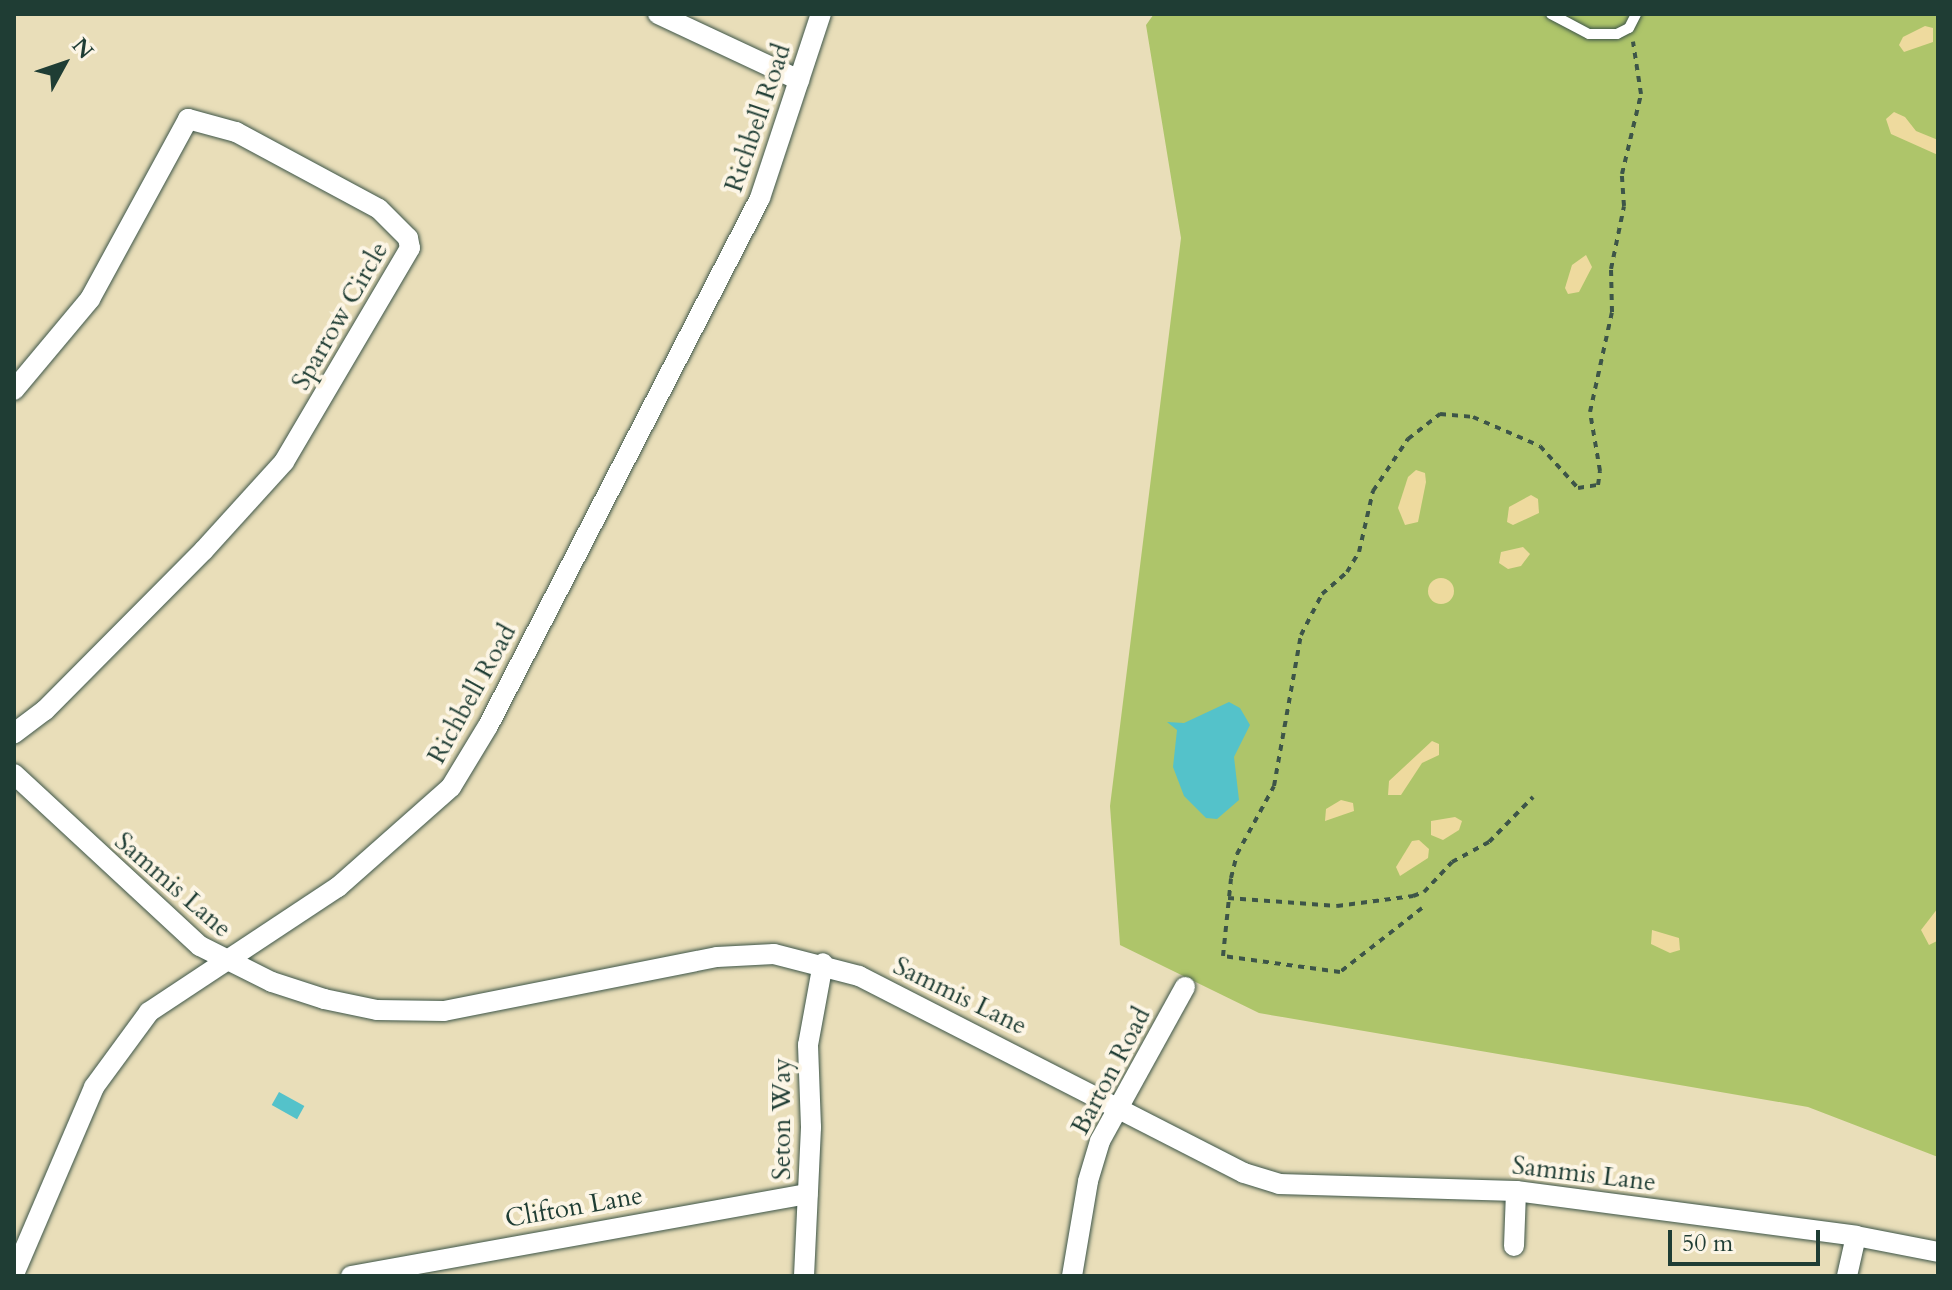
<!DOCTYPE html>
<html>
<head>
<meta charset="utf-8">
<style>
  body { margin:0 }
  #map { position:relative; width:1952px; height:1290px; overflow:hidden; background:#e9deb9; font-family:Cardo,serif }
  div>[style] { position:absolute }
  .green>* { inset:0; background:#aec56a }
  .sand>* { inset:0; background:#eeda9e }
  .round { border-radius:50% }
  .water>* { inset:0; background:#54c2ca; transform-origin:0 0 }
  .path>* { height:4px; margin-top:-2px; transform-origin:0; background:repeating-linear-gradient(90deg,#3d5548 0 6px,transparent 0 12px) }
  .roads { filter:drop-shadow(0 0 2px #3d5548) drop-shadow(0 0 2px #3d5548) }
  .lane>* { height:10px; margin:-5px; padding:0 5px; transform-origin:5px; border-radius:5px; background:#fff }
  .street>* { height:20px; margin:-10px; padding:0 10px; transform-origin:10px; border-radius:10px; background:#fff }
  span { translate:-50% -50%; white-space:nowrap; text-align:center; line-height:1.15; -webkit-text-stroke:8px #fcf5e5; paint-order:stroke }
  .street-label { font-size:26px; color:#1f3d34 }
  .frame { position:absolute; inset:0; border:16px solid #1f3d34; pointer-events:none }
  .north { position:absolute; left:24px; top:24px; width:80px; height:80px; -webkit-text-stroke:6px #fcf5e5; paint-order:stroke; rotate:50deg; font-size:22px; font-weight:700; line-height:32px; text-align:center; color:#1f3d34 }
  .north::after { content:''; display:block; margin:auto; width:28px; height:36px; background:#1f3d34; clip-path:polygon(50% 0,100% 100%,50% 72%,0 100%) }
  .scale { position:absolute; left:1668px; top:1230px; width:152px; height:36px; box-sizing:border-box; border:4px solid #1f3d34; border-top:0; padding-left:10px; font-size:24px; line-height:28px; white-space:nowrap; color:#1f3d34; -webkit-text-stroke:6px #fcf5e5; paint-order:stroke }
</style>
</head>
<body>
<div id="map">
  <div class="green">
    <div style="clip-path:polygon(1154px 14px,1938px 14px,1938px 1157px,1808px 1107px,1259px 1013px,1120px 945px,1110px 806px,1181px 238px,1146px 25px)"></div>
  </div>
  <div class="sand">
    <div style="clip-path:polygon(1925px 26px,1933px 28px,1933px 42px,1904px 52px,1899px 45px,1903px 37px)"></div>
    <div style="clip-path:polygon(1894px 112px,1905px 117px,1916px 131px,1938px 140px,1938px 155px,1891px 134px,1886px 119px)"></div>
    <div style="clip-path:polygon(1586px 255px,1592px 267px,1579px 292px,1568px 294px,1565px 288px,1572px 265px)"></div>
    <div style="clip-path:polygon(1416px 470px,1425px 473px,1426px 482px,1418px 522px,1405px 525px,1398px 508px,1408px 477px)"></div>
    <div style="clip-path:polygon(1531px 495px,1538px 499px,1539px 513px,1513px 525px,1507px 522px,1509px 507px)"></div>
    <div style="clip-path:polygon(1523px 547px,1530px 554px,1521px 566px,1508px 569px,1499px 563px,1501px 552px)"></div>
    <div class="round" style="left:1428px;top:578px;width:26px;height:26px"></div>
    <div style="clip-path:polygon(1432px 741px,1439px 744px,1439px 755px,1422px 763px,1401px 795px,1388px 795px,1389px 781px)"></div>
    <div style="clip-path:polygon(1341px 800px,1353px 803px,1354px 811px,1325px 821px,1326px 809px)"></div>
    <div style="clip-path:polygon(1455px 817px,1462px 821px,1459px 830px,1443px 840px,1431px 835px,1431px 821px)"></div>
    <div style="clip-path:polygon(1419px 840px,1429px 849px,1428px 858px,1400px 876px,1396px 867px,1412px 841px)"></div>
    <div style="clip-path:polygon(1938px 908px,1937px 941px,1929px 945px,1921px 930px)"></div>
    <div style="clip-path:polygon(1652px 930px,1679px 938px,1680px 950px,1670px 953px,1651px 944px)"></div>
  </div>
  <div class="water">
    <div style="clip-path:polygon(1229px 702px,1240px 708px,1250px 725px,1234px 757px,1239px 800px,1217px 819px,1206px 818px,1184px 796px,1173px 767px,1177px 730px,1167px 722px,1184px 723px)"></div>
    <div style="left:279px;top:1092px;width:29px;height:15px;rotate:29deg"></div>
  </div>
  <div class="path">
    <div style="left:1228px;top:898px;width:109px;rotate:4.2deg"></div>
    <div style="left:1337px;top:906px;width:77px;rotate:-7.5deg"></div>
    <div style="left:1413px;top:896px;width:12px;rotate:-20deg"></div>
    <div style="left:1424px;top:892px;width:41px;rotate:-47deg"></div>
    <div style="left:1452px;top:862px;width:42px;rotate:-28.4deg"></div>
    <div style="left:1489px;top:842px;width:63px;rotate:-45.6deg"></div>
    <div style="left:1422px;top:908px;width:104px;rotate:142deg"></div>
    <div style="left:1340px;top:972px;width:118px;rotate:-172.2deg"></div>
    <div style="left:1223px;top:956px;width:78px;rotate:-84.1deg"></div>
    <div style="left:1231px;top:878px;width:25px;rotate:-76deg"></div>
    <div style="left:1237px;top:854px;width:77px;rotate:-61.4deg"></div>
    <div style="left:1274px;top:786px;width:153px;rotate:-79.9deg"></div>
    <div style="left:1301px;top:635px;width:46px;rotate:-62.9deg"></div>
    <div style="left:1322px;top:594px;width:33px;rotate:-41deg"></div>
    <div style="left:1347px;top:572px;width:23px;rotate:-59deg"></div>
    <div style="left:1359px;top:552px;width:63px;rotate:-77.1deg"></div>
    <div style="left:1373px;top:491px;width:63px;rotate:-56.1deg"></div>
    <div style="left:1408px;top:439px;width:41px;rotate:-38deg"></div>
    <div style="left:1440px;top:414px;width:33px;rotate:5deg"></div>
    <div style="left:1473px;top:417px;width:73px;rotate:23.4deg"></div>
    <div style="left:1540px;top:446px;width:57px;rotate:47.9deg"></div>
    <div style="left:1578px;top:488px;width:20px;rotate:-9deg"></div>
    <div style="left:1598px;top:485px;width:14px;rotate:-82deg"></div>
    <div style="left:1600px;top:471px;width:60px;rotate:-99.6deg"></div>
    <div style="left:1590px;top:412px;width:102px;rotate:-77.6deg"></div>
    <div style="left:1612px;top:312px;width:43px;rotate:-91.3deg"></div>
    <div style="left:1611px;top:269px;width:64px;rotate:-78.3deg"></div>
    <div style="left:1624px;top:206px;width:32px;rotate:-94deg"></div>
    <div style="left:1622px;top:174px;width:82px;rotate:-76.6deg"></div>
    <div style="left:1641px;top:94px;width:53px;rotate:-98.7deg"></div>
  </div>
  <div class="roads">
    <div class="lane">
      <div style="left:1551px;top:14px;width:43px;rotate:27.8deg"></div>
      <div style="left:1589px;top:34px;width:28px"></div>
      <div style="left:1617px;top:34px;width:13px;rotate:-27deg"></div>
      <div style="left:1629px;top:28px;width:16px;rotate:-63deg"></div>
    </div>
    <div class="street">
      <div style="left:658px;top:14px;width:156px;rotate:25.1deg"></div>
      <div style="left:14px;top:390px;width:119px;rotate:-50.1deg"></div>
      <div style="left:90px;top:299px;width:205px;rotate:-61.4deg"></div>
      <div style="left:188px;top:119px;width:50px;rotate:15.2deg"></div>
      <div style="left:236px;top:132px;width:162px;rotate:28.3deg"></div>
      <div style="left:379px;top:209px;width:41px;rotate:45deg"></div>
      <div style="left:408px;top:238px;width:10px;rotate:79deg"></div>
      <div style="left:410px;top:248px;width:248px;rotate:120.5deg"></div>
      <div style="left:284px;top:462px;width:119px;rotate:132.3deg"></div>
      <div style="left:204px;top:550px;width:226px;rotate:134.8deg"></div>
      <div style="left:45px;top:710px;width:39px;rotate:143deg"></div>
      <div style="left:14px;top:774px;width:253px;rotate:42.8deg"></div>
      <div style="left:200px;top:946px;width:80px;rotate:26.6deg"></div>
      <div style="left:272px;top:982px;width:55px;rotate:18.1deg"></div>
      <div style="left:324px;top:999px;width:54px;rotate:11.7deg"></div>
      <div style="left:377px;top:1010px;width:67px;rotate:0.9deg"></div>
      <div style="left:444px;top:1011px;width:278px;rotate:-11.2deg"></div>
      <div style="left:717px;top:957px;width:57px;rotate:-3deg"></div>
      <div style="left:774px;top:954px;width:88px;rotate:14.5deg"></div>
      <div style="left:859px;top:976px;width:432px;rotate:27.1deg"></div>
      <div style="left:1244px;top:1173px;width:37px;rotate:17deg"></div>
      <div style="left:1279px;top:1184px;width:237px;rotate:1.7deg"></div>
      <div style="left:1516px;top:1191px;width:343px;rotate:7.5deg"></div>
      <div style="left:1856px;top:1236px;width:84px;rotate:11deg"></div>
      <div style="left:1514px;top:1246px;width:55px;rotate:-87.9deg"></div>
      <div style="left:14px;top:1274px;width:203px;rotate:-66.8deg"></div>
      <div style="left:94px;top:1087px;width:93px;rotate:-53.7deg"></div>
      <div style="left:149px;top:1012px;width:227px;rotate:-33.5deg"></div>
      <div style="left:338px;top:887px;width:151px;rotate:-41.5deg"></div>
      <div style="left:451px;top:787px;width:71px;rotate:-58.8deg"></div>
      <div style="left:488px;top:726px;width:594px;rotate:-62.74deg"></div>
      <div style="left:760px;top:198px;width:194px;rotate:-71.7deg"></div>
      <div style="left:351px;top:1276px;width:464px;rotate:-10.2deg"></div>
      <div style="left:804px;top:1276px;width:149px;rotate:-87.3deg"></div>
      <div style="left:811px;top:1127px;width:82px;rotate:-92.1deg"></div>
      <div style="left:808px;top:1045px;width:83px;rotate:-79.6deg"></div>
      <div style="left:1072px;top:1276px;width:96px;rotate:-80.4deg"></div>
      <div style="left:1088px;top:1181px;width:42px;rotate:-73.3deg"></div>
      <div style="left:1100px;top:1141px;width:176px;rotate:-61.1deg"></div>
      <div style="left:1847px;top:1276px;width:41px;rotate:-77.3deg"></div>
    </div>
  </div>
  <div class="street-label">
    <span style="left:758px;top:118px;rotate:-71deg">Richbell Road</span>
    <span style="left:340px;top:316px;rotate:-60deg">Sparrow Circle</span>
    <span style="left:472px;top:694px;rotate:-61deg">Richbell Road</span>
    <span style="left:173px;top:885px;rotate:41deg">Sammis Lane</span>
    <span style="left:960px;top:996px;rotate:26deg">Sammis Lane</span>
    <span style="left:1111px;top:1071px;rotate:-62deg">Barton Road</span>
    <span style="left:782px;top:1119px;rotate:-90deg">Seton Way</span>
    <span style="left:1584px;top:1174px;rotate:7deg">Sammis Lane</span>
    <span style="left:574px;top:1207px;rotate:-10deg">Clifton Lane</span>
  </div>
  <div class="frame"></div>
  <div class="north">N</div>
  <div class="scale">50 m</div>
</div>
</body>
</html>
